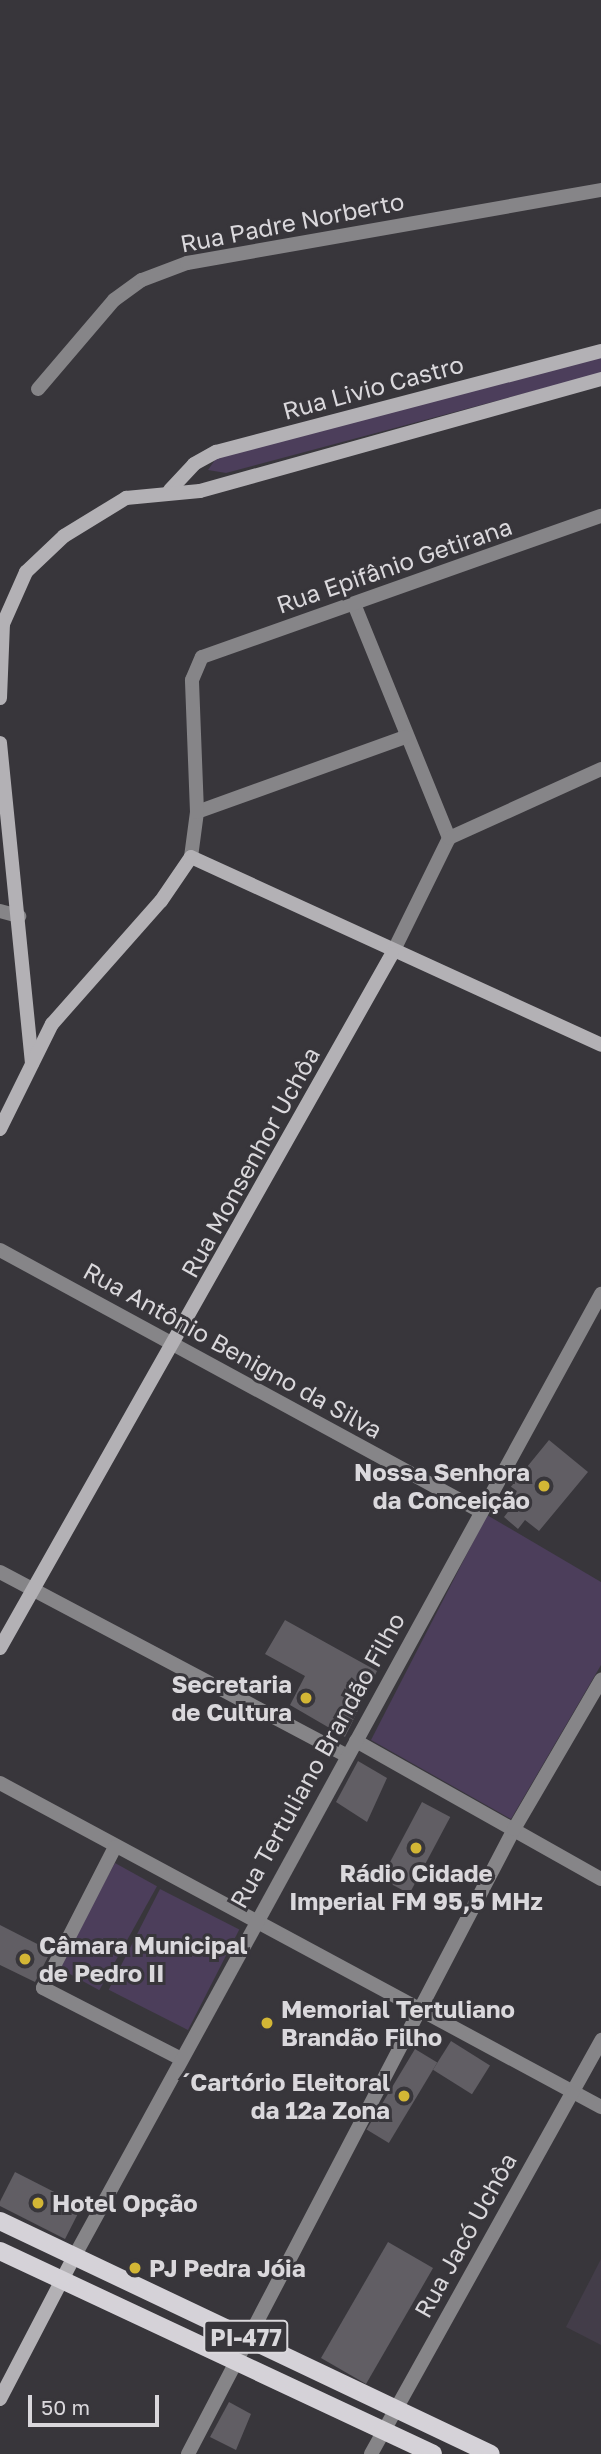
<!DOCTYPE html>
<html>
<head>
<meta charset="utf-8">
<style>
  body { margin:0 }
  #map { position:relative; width:601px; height:2454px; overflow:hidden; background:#38363b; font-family:"Golos Text",sans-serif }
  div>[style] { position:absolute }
  .built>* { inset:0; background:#433d49 }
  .green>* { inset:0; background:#4c3e5b; transform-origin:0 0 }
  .building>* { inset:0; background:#615e64; transform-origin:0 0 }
  .street>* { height:14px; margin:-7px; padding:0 7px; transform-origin:7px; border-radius:7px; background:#868588 }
  .secondary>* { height:14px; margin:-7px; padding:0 7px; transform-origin:7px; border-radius:7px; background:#b3b1b5 }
  .primary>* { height:18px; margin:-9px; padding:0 9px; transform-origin:9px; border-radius:9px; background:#d5d2d8 }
  .dots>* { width:19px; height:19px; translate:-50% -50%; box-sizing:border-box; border:4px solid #38363b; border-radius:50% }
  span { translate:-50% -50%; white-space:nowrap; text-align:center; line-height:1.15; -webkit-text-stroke:6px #38363b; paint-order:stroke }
  .shield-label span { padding:2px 5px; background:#38363b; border:2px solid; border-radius:5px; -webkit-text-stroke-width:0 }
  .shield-label { font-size:23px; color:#dad8dc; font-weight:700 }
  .street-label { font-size:24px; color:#dad8dc }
  .poi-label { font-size:24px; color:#dad8dc; font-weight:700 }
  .right { translate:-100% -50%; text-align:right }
  .left { translate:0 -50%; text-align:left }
  .scale { position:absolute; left:28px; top:2395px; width:131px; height:32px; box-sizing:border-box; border:4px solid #dad8dc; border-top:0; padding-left:9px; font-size:21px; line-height:24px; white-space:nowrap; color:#dad8dc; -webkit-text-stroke:5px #38363b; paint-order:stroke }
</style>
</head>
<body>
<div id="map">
  <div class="built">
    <div style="clip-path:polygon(601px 2259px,601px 2345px,566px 2327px)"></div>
  </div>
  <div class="green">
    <div style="clip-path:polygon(601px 355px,601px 373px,226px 473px,208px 470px,217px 457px)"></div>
    <div style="clip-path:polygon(487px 1515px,601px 1582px,601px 1665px,511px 1819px,371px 1740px)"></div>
    <div style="left:115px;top:1863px;width:48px;height:119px;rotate:29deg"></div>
    <div style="left:160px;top:1889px;width:89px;height:113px;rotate:27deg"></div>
  </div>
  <div class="building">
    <div style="clip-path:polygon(549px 1440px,588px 1472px,539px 1531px,525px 1520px,518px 1529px,504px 1517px,511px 1508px,500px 1500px)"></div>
    <div style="clip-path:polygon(285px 1620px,377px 1671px,345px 1737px,290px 1705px,305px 1676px,265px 1654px)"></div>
    <div style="clip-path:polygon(358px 1761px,387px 1778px,367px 1822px,336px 1802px)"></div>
    <div style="left:422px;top:1802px;width:32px;height:87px;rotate:28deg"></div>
    <div style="clip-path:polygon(0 1925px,51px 1951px,35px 1982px,0 1965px)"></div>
    <div style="left:451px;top:2041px;width:46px;height:34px;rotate:32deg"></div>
    <div style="left:415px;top:2049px;width:26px;height:94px;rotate:31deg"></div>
    <div style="left:15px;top:2172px;width:75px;height:37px;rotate:27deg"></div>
    <div style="left:388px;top:2242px;width:52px;height:134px;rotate:30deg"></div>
    <div style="clip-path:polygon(229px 2402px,251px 2414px,236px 2450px,210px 2437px)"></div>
  </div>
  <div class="street">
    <div style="left:38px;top:389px;width:117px;rotate:-49.5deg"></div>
    <div style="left:114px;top:300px;width:34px;rotate:-36deg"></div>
    <div style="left:142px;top:280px;width:48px;rotate:-20.7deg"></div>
    <div style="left:187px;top:263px;width:420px;rotate:-10deg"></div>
    <div style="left:354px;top:604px;width:253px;rotate:67.9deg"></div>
    <div style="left:197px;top:812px;width:221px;rotate:-19.8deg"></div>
    <div style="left:191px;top:857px;width:45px;rotate:-82.4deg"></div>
    <div style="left:197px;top:812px;width:132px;rotate:-92.2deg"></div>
    <div style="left:192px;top:680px;width:25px;rotate:-67deg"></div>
    <div style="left:202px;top:657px;width:423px;rotate:-19.5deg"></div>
    <div style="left:0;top:911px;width:20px;rotate:15deg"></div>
    <div style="left:392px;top:954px;width:129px;rotate:-63.8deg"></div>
    <div style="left:449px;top:838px;width:167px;rotate:-24.4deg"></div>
    <div style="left:0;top:1250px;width:546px;rotate:28.54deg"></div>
    <div style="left:0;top:1572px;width:391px;rotate:27.9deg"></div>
    <div style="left:356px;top:1741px;width:281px;rotate:29.4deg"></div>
    <div style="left:0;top:1783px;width:683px;rotate:28.33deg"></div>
    <div style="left:115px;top:1847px;width:158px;rotate:117.1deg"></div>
    <div style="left:43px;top:1988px;width:155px;rotate:27.2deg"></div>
    <div style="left:74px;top:2257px;width:1098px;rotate:-61.31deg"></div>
    <div style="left:188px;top:2454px;width:705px;rotate:-62.45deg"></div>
    <div style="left:514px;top:1829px;width:173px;rotate:-59.7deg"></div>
    <div style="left:371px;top:2454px;width:474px;rotate:-60.9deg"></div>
  </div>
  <div class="secondary">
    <div style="left:170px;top:490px;width:35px;rotate:-47deg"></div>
    <div style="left:194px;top:464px;width:25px;rotate:-29deg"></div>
    <div style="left:216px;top:452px;width:398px;rotate:-14.7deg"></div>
    <div style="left:0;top:698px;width:74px;rotate:-87.7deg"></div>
    <div style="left:3px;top:624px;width:57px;rotate:-66.1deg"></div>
    <div style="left:26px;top:572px;width:52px;rotate:-43.5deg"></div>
    <div style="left:64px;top:536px;width:73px;rotate:-31.5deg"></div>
    <div style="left:126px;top:498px;width:74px;rotate:-5.4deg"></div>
    <div style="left:200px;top:491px;width:416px;rotate:-15.6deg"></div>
    <div style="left:0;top:743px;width:322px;rotate:84.3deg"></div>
    <div style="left:0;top:1129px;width:117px;rotate:-63.7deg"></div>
    <div style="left:52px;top:1024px;width:164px;rotate:-48.5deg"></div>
    <div style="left:161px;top:901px;width:53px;rotate:-55.7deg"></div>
    <div style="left:191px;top:857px;width:451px;rotate:24.6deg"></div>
    <div style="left:0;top:1648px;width:797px;rotate:-60.54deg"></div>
    <div style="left:0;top:2399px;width:160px;rotate:-62.5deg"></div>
  </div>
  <div class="primary">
    <div style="left:0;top:2221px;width:543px;rotate:25.39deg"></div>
    <div style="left:0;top:2251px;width:478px;rotate:25.1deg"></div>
  </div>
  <div class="dots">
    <div style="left:544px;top:1486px;background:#d3b635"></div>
    <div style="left:306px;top:1698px;background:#d3b635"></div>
    <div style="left:416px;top:1848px;background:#d3b635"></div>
    <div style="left:25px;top:1959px;background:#d3b635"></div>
    <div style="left:267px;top:2023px;background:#d3b635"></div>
    <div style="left:404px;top:2096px;background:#d3b635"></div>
    <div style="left:38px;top:2203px;background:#d3b635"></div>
    <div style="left:135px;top:2268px;background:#d3b635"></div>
  </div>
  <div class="shield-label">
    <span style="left:246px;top:2337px">PI-477</span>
  </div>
  <div class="street-label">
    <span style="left:292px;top:222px;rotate:-11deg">Rua Padre Norberto</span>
    <span style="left:373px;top:387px;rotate:-15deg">Rua Livio Castro</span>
    <span style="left:394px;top:565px;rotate:-19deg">Rua Epifânio Getirana</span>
    <span style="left:250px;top:1162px;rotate:-61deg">Rua Monsenhor Uchôa</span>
    <span style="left:233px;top:1350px;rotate:29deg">Rua Antônio Benigno da Silva</span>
    <span style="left:317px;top:1760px;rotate:-61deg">Rua Tertuliano Brandão Filho</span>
    <span style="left:465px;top:2235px;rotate:-61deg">Rua Jacó Uchôa</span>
  </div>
  <div class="poi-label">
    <span class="right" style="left:530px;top:1486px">Nossa Senhora<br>da Conceição</span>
    <span class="right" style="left:292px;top:1698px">Secretaria<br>de Cultura</span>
    <span style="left:416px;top:1887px">Rádio Cidade<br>Imperial FM 95,5 MHz</span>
    <span class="left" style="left:39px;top:1959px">Câmara Municipal<br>de Pedro II</span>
    <span class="left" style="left:281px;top:2023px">Memorial Tertuliano<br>Brandão Filho</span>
    <span class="right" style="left:390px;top:2096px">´Cartório Eleitoral<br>da 12ª Zona</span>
    <span class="left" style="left:52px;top:2203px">Hotel Opção</span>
    <span class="left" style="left:149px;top:2268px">PJ Pedra Jóia</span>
  </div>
  <div class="scale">50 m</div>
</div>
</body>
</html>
